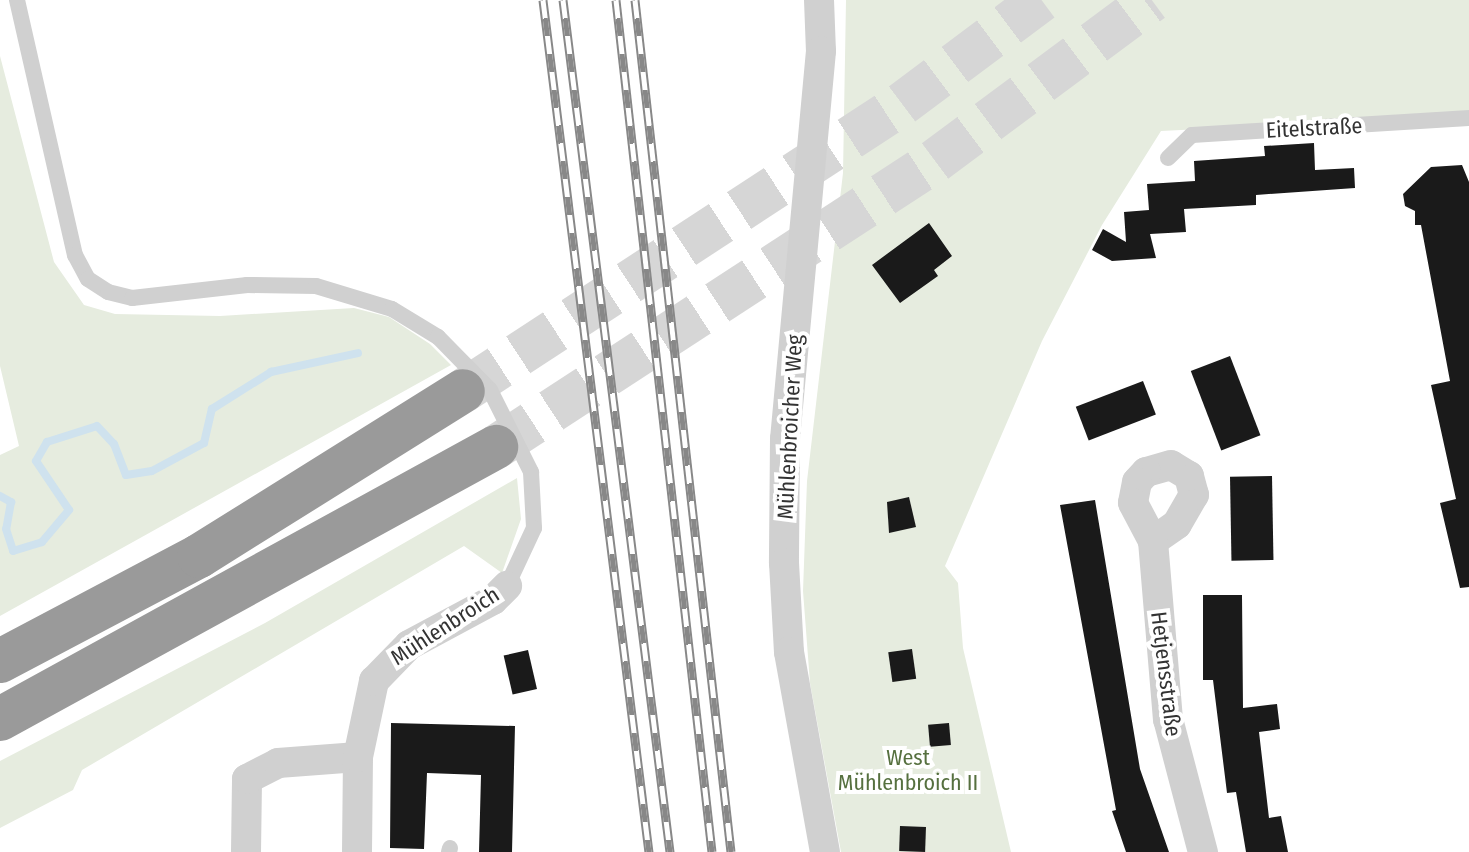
<!DOCTYPE html>
<html>
<head>
<meta charset="utf-8">
<style>
  body { margin:0 }
  #map { position:relative; width:1469px; height:852px; overflow:hidden; background:#fff; font-family:"Fira Sans Condensed",sans-serif }
  div>[style] { position:absolute }
  .green>* { inset:0; background:#e6ecdf }
  .stream>* { height:8px; margin:-4px; padding:0 4px; transform-origin:4px; border-radius:4px; background:#cfe2ee }
  .building>* { inset:0; background:#1a1a1a; transform-origin:0 0 }
  .motorway-tunnel>* { height:44px; margin-top:-22px; transform-origin:0; background:repeating-linear-gradient(90deg,#d6d6d6 0 44px,transparent 0 66px) }
  .service>* { height:16px; margin:-8px; padding:0 8px; transform-origin:8px; border-radius:8px; background:#d0d0d0 }
  .minor>* { height:30px; margin:-15px; padding:0 15px; transform-origin:15px; border-radius:15px; background:#d0d0d0 }
  .motorway>* { height:44px; margin:-22px; padding:0 22px; transform-origin:22px; border-radius:22px; background:#9a9a9a }
  .rail>* { height:9px; margin-top:-4.5px; transform-origin:0; background:repeating-linear-gradient(90deg,#fff 0 18px,#888 0 36px); box-sizing:border-box; border-block:2px solid #888 }
  span { translate:-50% -50%; white-space:nowrap; text-align:center; line-height:1.15; -webkit-text-stroke:8px #fff; paint-order:stroke }
  .street-label { font-size:22px; color:#333 }
  .park-label { font-size:22px; color:#56703f }
</style>
</head>
<body>
<div id="map">
  <div class="green">
    <div style="clip-path:polygon(846px 0,1469px 0,1469px 116px,1161px 131px,1102px 225px,1042px 341px,945px 566px,958px 583px,963px 648px,1011px 852px,841px 852px,810px 683px,803px 591px,807px 481px,843px 173px)"></div>
    <div style="clip-path:polygon(0 56px,54px 262px,84px 305px,115px 314px,220px 316px,354px 308px,389px 317px,430px 344px,451px 365px,0 616px,0 455px,19px 446px,0 366px)"></div>
    <div style="clip-path:polygon(517px 478px,521px 519px,502px 573px,464px 546px,82px 770px,73px 790px,0 828px,0 761px,265px 623px)"></div>
  </div>
  <div class="stream">
    <div style="left:0;top:496px;width:13px;rotate:29deg"></div>
    <div style="left:11px;top:502px;width:27px;rotate:100deg"></div>
    <div style="left:6px;top:529px;width:23px;rotate:72deg"></div>
    <div style="left:13px;top:551px;width:30px;rotate:-17deg"></div>
    <div style="left:42px;top:542px;width:42px;rotate:-49.8deg"></div>
    <div style="left:69px;top:510px;width:59px;rotate:-124deg"></div>
    <div style="left:36px;top:461px;width:22px;rotate:-60deg"></div>
    <div style="left:47px;top:442px;width:52px;rotate:-17.7deg"></div>
    <div style="left:97px;top:426px;width:25px;rotate:47deg"></div>
    <div style="left:114px;top:444px;width:33px;rotate:69deg"></div>
    <div style="left:126px;top:475px;width:26px;rotate:-9deg"></div>
    <div style="left:152px;top:471px;width:59px;rotate:-28.3deg"></div>
    <div style="left:204px;top:443px;width:35px;rotate:-77deg"></div>
    <div style="left:212px;top:409px;width:70px;rotate:-32.1deg"></div>
    <div style="left:271px;top:372px;width:89px;rotate:-12.3deg"></div>
  </div>
  <div class="building">
    <div style="clip-path:polygon(1314px 143px,1315px 170px,1354px 168px,1355px 188px,1256px 195px,1256px 205px,1184px 209px,1186px 232px,1150px 234px,1156px 258px,1112px 261px,1092px 250px,1103px 229px,1126px 242px,1124px 212px,1149px 210px,1147px 184px,1195px 181px,1194px 161px,1265px 156px,1264px 146px)"></div>
    <div style="clip-path:polygon(1462px 165px,1469px 182px,1469px 587px,1460px 588px,1440px 503px,1456px 499px,1431px 385px,1450px 381px,1421px 225px,1415px 225px,1415px 211px,1405px 206px,1403px 194px,1431px 167px)"></div>
    <div style="clip-path:polygon(929px 223px,952px 256px,934px 270px,938px 276px,900px 303px,872px 265px)"></div>
    <div style="left:1230px;top:356px;width:85px;height:42px;rotate:69deg"></div>
    <div style="left:1143px;top:381px;width:36px;height:72px;rotate:69deg"></div>
    <div style="left:1272px;top:476px;width:84px;height:42px;rotate:89deg"></div>
    <div style="clip-path:polygon(909px 497px,916px 527px,889px 533px,887px 502px)"></div>
    <div style="clip-path:polygon(1095px 500px,1140px 769px,1169px 852px,1126px 852px,1112px 811px,1116px 810px,1060px 505px)"></div>
    <div style="clip-path:polygon(1203px 595px,1242px 595px,1243px 708px,1277px 704px,1280px 729px,1259px 732px,1269px 818px,1281px 816px,1288px 852px,1246px 852px,1236px 792px,1227px 793px,1213px 680px,1203px 680px)"></div>
    <div style="left:912px;top:649px;width:30px;height:24px;rotate:82deg"></div>
    <div style="left:528px;top:650px;width:40px;height:25px;rotate:77deg"></div>
    <div style="clip-path:polygon(391px 723px,515px 726px,512px 852px,479px 852px,481px 775px,427px 773px,424px 849px,390px 848px)"></div>
    <div style="left:949px;top:723px;width:22px;height:21px;rotate:85deg"></div>
    <div style="left:900px;top:826px;width:26px;height:25px;rotate:2deg"></div>
  </div>
  <div class="motorway-tunnel">
    <div style="left:463px;top:391px;width:524px;rotate:-33.17deg"></div>
    <div style="left:902px;top:104px;width:174px;rotate:-36.8deg"></div>
    <div style="left:496px;top:447px;width:524px;rotate:-33.08deg"></div>
    <div style="left:935px;top:161px;width:270px;rotate:-36.6deg"></div>
  </div>
  <div class="service">
    <div style="left:17px;top:0;width:262px;rotate:77.2deg"></div>
    <div style="left:75px;top:255px;width:27px;rotate:62deg"></div>
    <div style="left:88px;top:279px;width:24px;rotate:33deg"></div>
    <div style="left:108px;top:292px;width:25px;rotate:14deg"></div>
    <div style="left:132px;top:298px;width:116px;rotate:-6.4deg"></div>
    <div style="left:247px;top:285px;width:69px;rotate:0.8deg"></div>
    <div style="left:316px;top:286px;width:79px;rotate:16.8deg"></div>
    <div style="left:392px;top:309px;width:54px;rotate:31.3deg"></div>
    <div style="left:438px;top:337px;width:74px;rotate:45.5deg"></div>
    <div style="left:490px;top:390px;width:92px;rotate:63.4deg"></div>
    <div style="left:531px;top:472px;width:56px;rotate:86.9deg"></div>
    <div style="left:534px;top:528px;width:64px;rotate:115deg"></div>
    <div style="left:1168px;top:158px;width:33px;rotate:-44deg"></div>
    <div style="left:1192px;top:135px;width:278px;rotate:-3.5deg"></div>
    <div style="left:449px;top:852px;width:4px;rotate:-76deg"></div>
  </div>
  <div class="minor">
    <div style="left:819px;top:0;width:51px;rotate:87.8deg"></div>
    <div style="left:821px;top:51px;width:390px;rotate:95.3deg"></div>
    <div style="left:785px;top:439px;width:124px;rotate:90.5deg"></div>
    <div style="left:784px;top:563px;width:89px;rotate:86.8deg"></div>
    <div style="left:789px;top:652px;width:203px;rotate:79.8deg"></div>
    <div style="left:1153px;top:541px;width:29px;rotate:-35deg"></div>
    <div style="left:1177px;top:524px;width:34px;rotate:-60deg"></div>
    <div style="left:1194px;top:495px;width:20px;rotate:-105deg"></div>
    <div style="left:1189px;top:476px;width:21px;rotate:-149deg"></div>
    <div style="left:1171px;top:465px;width:26px;rotate:164deg"></div>
    <div style="left:1146px;top:472px;width:13px;rotate:132deg"></div>
    <div style="left:1137px;top:482px;width:21px;rotate:101deg"></div>
    <div style="left:1133px;top:503px;width:43px;rotate:62.2deg"></div>
    <div style="left:1153px;top:541px;width:179px;rotate:85.2deg"></div>
    <div style="left:1168px;top:719px;width:138px;rotate:75.3deg"></div>
    <div style="left:246px;top:852px;width:73px;rotate:-89.2deg"></div>
    <div style="left:247px;top:779px;width:35px;rotate:-27deg"></div>
    <div style="left:278px;top:763px;width:80px;rotate:-4.3deg"></div>
    <div style="left:357px;top:852px;width:95px;rotate:-89.4deg"></div>
    <div style="left:358px;top:757px;width:78px;rotate:-78.1deg"></div>
    <div style="left:374px;top:681px;width:50px;rotate:-45.8deg"></div>
    <div style="left:409px;top:645px;width:95px;rotate:-28.2deg"></div>
    <div style="left:493px;top:600px;width:20px;rotate:-45deg"></div>
  </div>
  <div class="motorway">
    <div style="left:0;top:661px;width:225px;rotate:-27.8deg"></div>
    <div style="left:199px;top:556px;width:311px;rotate:-32deg"></div>
    <div style="left:0;top:719px;width:566px;rotate:-28.74deg"></div>
  </div>
  <div class="rail">
    <div style="left:543px;top:0;width:859px;rotate:82.91deg"></div>
    <div style="left:563px;top:0;width:859px;rotate:82.84deg"></div>
    <div style="left:616px;top:0;width:857px;rotate:83.57deg"></div>
    <div style="left:635px;top:0;width:857px;rotate:83.57deg"></div>
  </div>
  <div class="street-label">
    <span style="left:1314px;top:128px;rotate:-3deg">Eitelstraße</span>
    <span style="left:790px;top:427px;rotate:-87deg">Mühlenbroicher Weg</span>
    <span style="left:445px;top:626px;rotate:-33deg">Mühlenbroich</span>
    <span style="left:1166px;top:674px;rotate:83deg">Hetjensstraße</span>
  </div>
  <div class="park-label">
    <span style="left:908px;top:770px">West<br>Mühlenbroich II</span>
  </div>
</div>
</body>
</html>
